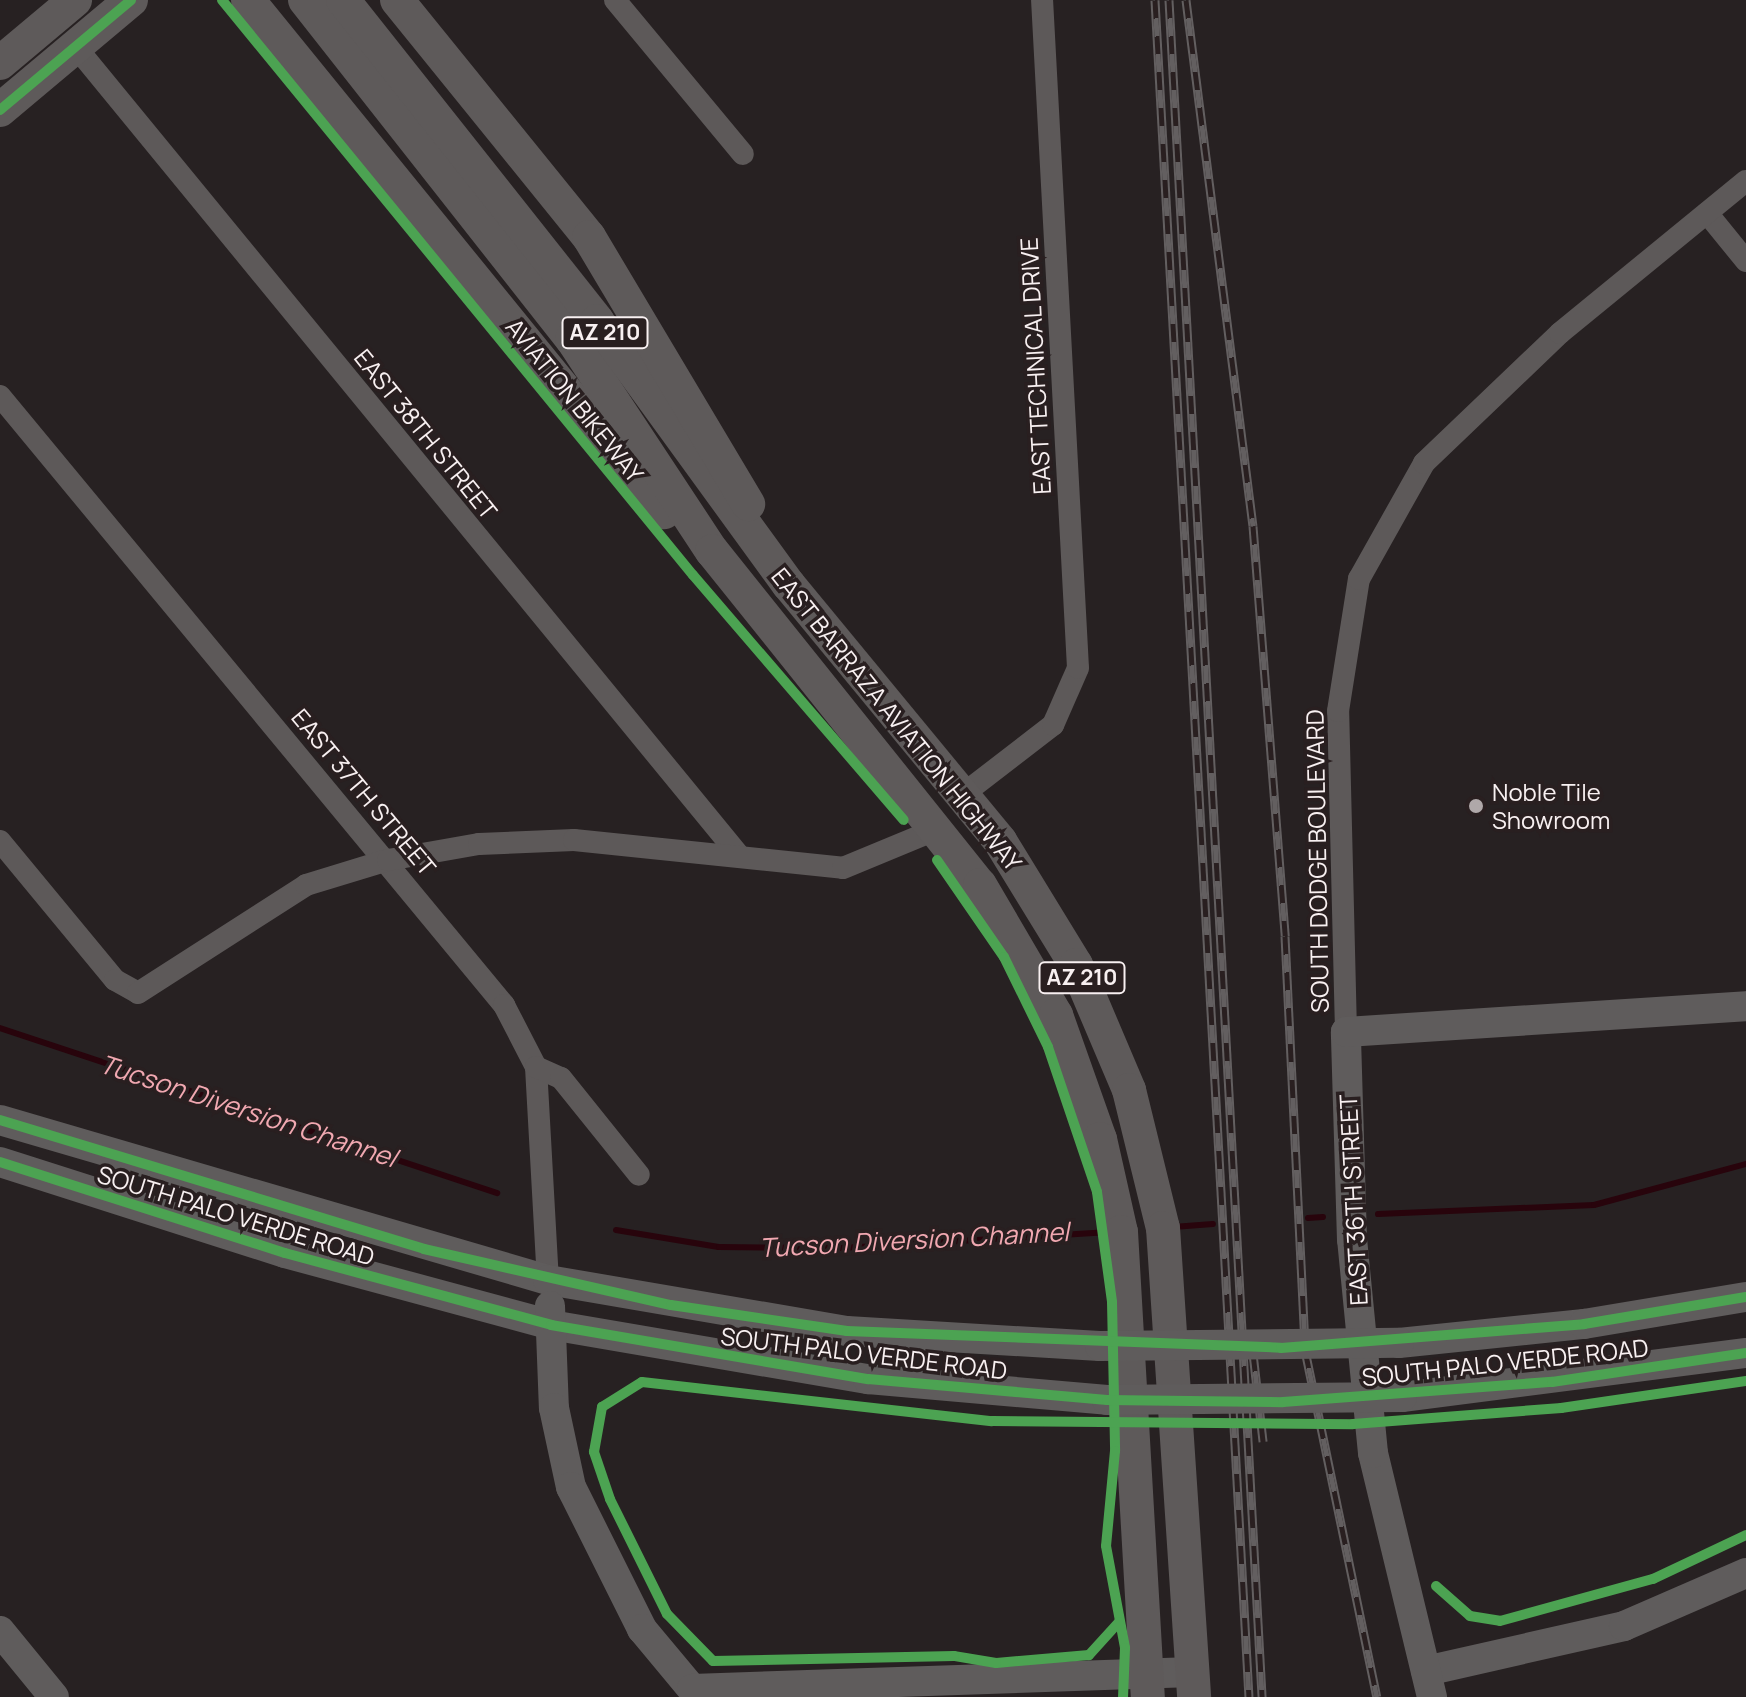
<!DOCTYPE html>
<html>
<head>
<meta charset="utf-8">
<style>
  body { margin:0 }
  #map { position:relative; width:1746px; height:1697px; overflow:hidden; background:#272122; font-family:Manrope,sans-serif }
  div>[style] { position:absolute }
  .stream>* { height:6px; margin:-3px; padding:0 3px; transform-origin:3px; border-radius:3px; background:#28040c }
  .street>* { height:22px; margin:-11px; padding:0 11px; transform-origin:11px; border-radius:11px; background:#5d5959 }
  .secondary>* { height:30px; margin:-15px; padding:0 15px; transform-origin:15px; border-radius:15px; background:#5f5c5c }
  .primary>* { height:34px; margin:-17px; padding:0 17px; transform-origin:17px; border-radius:17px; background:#5e5a5a }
  .rail>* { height:9px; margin-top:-4.5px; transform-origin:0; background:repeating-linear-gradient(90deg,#291f20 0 18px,#635f60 0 36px); box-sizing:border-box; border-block:2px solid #635f60 }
  .secondary-bridge>* { height:30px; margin:-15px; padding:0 15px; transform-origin:15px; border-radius:15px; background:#5f5c5c }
  .cycleway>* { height:10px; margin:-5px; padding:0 5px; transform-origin:5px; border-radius:5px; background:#4ca352 }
  .dots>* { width:22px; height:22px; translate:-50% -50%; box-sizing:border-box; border:4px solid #291f20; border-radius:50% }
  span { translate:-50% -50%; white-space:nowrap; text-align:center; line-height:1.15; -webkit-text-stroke:7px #291f20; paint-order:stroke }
  .shield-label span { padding:2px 6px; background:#291f20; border:2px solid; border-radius:6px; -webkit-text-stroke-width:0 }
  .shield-label { font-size:22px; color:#f8f0f1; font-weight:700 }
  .street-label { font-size:24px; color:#f8f0f1 }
  .poi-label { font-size:24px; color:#f8f0f1 }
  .left { translate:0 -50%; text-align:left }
  .water-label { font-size:26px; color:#f1a8b1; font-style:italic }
</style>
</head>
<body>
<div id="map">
  <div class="stream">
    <div style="left:0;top:1028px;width:524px;rotate:18.37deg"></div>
    <div style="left:1378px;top:1214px;width:216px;rotate:-2.4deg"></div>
    <div style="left:1594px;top:1205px;width:157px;rotate:-15.1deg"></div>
    <div style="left:1308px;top:1218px;width:15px;rotate:-4deg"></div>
    <div style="left:1173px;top:1227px;width:40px;rotate:-4.3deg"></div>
    <div style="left:616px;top:1230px;width:104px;rotate:9.4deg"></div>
    <div style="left:719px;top:1247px;width:123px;rotate:0.5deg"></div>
    <div style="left:842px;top:1248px;width:268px;rotate:-3.4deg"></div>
  </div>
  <div class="street">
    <div style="left:615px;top:0;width:200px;rotate:50.3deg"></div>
    <div style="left:75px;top:46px;width:1045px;rotate:50.63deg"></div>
    <div style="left:1707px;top:213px;width:62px;rotate:50.9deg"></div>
    <div style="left:0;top:396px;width:791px;rotate:50.39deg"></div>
    <div style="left:504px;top:1005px;width:70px;rotate:62.7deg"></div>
    <div style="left:536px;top:1067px;width:213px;rotate:86.8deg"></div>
    <div style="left:962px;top:795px;width:115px;rotate:-37.6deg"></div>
    <div style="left:1053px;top:725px;width:62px;rotate:-66.3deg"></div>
    <div style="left:1078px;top:668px;width:669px;rotate:-93.08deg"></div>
    <div style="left:0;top:841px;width:180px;rotate:50.4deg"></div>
    <div style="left:115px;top:980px;width:26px;rotate:29deg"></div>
    <div style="left:138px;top:993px;width:200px;rotate:-32.7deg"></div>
    <div style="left:306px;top:885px;width:86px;rotate:-17deg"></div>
    <div style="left:388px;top:860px;width:92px;rotate:-10deg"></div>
    <div style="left:479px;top:844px;width:95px;rotate:-2.4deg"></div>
    <div style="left:574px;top:840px;width:270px;rotate:5.9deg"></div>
    <div style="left:843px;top:868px;width:102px;rotate:-22.5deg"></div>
    <div style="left:1346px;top:1032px;width:321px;rotate:-91.4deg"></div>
    <div style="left:1338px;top:711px;width:134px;rotate:-81deg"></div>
    <div style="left:1359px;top:579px;width:133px;rotate:-60.7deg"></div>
    <div style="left:1424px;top:463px;width:188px;rotate:-43.7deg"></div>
    <div style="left:1560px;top:333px;width:240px;rotate:-39.3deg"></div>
    <div style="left:536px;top:1067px;width:27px;rotate:24deg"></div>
    <div style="left:561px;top:1078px;width:124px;rotate:51.2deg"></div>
  </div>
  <div class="secondary">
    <div style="left:0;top:1120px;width:571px;rotate:16.28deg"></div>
    <div style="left:548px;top:1280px;width:303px;rotate:9.7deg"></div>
    <div style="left:847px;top:1331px;width:253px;rotate:3.4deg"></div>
    <div style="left:0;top:1162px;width:299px;rotate:17.7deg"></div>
    <div style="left:285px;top:1253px;width:276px;rotate:15.1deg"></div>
    <div style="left:551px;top:1325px;width:322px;rotate:9.7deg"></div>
    <div style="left:868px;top:1379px;width:240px;rotate:5deg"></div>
    <div style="left:550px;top:1306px;width:102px;rotate:87.8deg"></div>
    <div style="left:554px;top:1408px;width:81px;rotate:77.9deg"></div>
    <div style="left:571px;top:1487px;width:159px;rotate:63.4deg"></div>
    <div style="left:642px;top:1629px;width:78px;rotate:50.2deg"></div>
    <div style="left:692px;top:1689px;width:501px;rotate:-1.94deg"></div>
    <div style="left:1399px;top:1343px;width:186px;rotate:-5.9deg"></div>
    <div style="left:1584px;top:1324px;width:164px;rotate:-9.5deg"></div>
    <div style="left:1402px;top:1397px;width:347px;rotate:-7.3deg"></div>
    <div style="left:0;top:1631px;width:85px;rotate:50.7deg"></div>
    <div style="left:1426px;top:1671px;width:203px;rotate:-12.8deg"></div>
    <div style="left:1624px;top:1626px;width:133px;rotate:-23.5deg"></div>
    <div style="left:1432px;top:1697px;width:251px;rotate:-103.6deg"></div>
    <div style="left:1373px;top:1453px;width:214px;rotate:-95.6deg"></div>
    <div style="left:1352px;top:1240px;width:208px;rotate:-91.7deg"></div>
    <div style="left:1346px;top:1032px;width:401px;rotate:-3.7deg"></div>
  </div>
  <div class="primary">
    <div style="left:248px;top:0;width:660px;rotate:50.91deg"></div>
    <div style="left:305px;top:0;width:432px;rotate:51.8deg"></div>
    <div style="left:572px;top:339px;width:254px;rotate:56.6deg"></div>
    <div style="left:712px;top:551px;width:428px;rotate:51.3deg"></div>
    <div style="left:980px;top:885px;width:151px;rotate:59.7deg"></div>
    <div style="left:1056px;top:1015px;width:132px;rotate:70.5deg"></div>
    <div style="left:1100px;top:1139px;width:95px;rotate:77.3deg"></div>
    <div style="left:1121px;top:1232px;width:466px;rotate:86.7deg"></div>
    <div style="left:343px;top:0;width:409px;rotate:51.6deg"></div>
    <div style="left:597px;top:321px;width:326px;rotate:54deg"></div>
    <div style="left:789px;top:585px;width:332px;rotate:50.5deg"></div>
    <div style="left:1000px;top:841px;width:145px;rotate:58.5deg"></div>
    <div style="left:1076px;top:965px;width:136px;rotate:67deg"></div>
    <div style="left:1129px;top:1090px;width:142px;rotate:76.2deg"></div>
    <div style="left:1163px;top:1228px;width:470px;rotate:86.2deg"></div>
    <div style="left:397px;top:0;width:305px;rotate:51deg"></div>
    <div style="left:589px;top:237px;width:311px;rotate:59.2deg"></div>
    <div style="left:0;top:63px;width:98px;rotate:-40deg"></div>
    <div style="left:0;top:110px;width:171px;rotate:-40deg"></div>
  </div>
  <div class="rail">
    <div style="left:1155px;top:0;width:1700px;rotate:86.83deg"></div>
    <div style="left:1169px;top:0;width:1700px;rotate:86.86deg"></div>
    <div style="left:1186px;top:0;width:530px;rotate:82.74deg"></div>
    <div style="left:1253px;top:526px;width:411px;rotate:85.5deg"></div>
    <div style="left:1285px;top:936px;width:414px;rotate:87.2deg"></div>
    <div style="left:1305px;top:1350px;width:354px;rotate:78.3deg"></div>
    <div style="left:1253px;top:1353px;width:89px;rotate:83.5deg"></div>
  </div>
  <div class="secondary-bridge">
    <div style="left:1100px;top:1346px;width:299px;rotate:-0.6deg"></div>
    <div style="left:1107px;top:1400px;width:295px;rotate:-0.6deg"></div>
  </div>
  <div class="cycleway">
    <div style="left:222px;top:0;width:743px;rotate:50.68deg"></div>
    <div style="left:693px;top:575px;width:323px;rotate:49.3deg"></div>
    <div style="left:0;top:110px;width:171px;rotate:-40deg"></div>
    <div style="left:937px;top:860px;width:118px;rotate:55.4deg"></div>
    <div style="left:1004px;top:957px;width:100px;rotate:63.9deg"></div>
    <div style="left:1048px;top:1047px;width:153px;rotate:71.3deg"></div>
    <div style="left:1097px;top:1192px;width:111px;rotate:82.2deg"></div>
    <div style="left:1112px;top:1302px;width:149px;rotate:88.8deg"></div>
    <div style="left:1115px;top:1451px;width:95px;rotate:95.4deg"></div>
    <div style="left:1106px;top:1546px;width:104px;rotate:79.4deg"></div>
    <div style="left:1125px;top:1648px;width:49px;rotate:92.3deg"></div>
    <div style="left:0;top:1120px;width:443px;rotate:16.9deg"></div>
    <div style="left:424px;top:1249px;width:253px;rotate:12.8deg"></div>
    <div style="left:671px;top:1305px;width:178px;rotate:8.4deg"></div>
    <div style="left:847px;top:1331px;width:434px;rotate:2.2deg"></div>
    <div style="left:1281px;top:1348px;width:304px;rotate:-4.5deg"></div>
    <div style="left:1584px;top:1324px;width:164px;rotate:-9.5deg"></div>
    <div style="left:0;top:1162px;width:299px;rotate:17.7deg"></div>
    <div style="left:285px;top:1253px;width:276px;rotate:15.1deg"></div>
    <div style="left:551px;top:1325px;width:322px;rotate:9.7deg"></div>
    <div style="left:868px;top:1379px;width:240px;rotate:5deg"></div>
    <div style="left:1107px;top:1400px;width:176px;rotate:0.7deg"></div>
    <div style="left:1283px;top:1402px;width:270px;rotate:-4.3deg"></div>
    <div style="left:1552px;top:1382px;width:196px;rotate:-8.5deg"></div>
    <div style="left:1436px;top:1586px;width:45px;rotate:41.4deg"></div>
    <div style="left:1470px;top:1616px;width:30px;rotate:9deg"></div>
    <div style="left:1500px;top:1621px;width:159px;rotate:-15.4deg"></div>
    <div style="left:1653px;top:1579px;width:103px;rotate:-25.3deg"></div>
    <div style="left:1119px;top:1622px;width:45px;rotate:132.3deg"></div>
    <div style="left:1089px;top:1655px;width:93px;rotate:175.1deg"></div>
    <div style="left:996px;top:1663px;width:43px;rotate:-170.5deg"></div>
    <div style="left:954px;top:1656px;width:241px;rotate:178.8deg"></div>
    <div style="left:713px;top:1661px;width:66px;rotate:-134.4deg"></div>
    <div style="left:667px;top:1614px;width:128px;rotate:-116.4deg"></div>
    <div style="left:610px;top:1499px;width:50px;rotate:-108.8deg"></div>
    <div style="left:594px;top:1452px;width:46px;rotate:-79.9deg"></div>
    <div style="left:602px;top:1407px;width:47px;rotate:-32deg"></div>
    <div style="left:642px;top:1382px;width:352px;rotate:6.4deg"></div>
    <div style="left:992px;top:1421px;width:361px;rotate:0.5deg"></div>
    <div style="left:1353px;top:1424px;width:209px;rotate:-4.4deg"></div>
    <div style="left:1561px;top:1408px;width:187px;rotate:-8.3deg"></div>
  </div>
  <div class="dots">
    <div style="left:1476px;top:806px;background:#afa8a9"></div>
  </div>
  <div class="shield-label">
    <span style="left:605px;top:333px">AZ 210</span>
    <span style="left:1082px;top:978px">AZ 210</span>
  </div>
  <div class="street-label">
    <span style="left:1035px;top:366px;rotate:-93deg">EAST TECHNICAL DRIVE</span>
    <span style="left:575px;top:400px;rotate:51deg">AVIATION BIKEWAY</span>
    <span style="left:426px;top:434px;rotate:51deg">EAST 38TH STREET</span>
    <span style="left:897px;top:719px;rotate:51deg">EAST BARRAZA AVIATION HIGHWAY</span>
    <span style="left:364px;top:792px;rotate:50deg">EAST 37TH STREET</span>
    <span style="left:1317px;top:861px;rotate:-91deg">SOUTH DODGE BOULEVARD</span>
    <span style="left:1353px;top:1200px;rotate:-93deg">EAST 36TH STREET</span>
    <span style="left:236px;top:1215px;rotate:17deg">SOUTH PALO VERDE ROAD</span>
    <span style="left:864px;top:1353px;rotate:7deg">SOUTH PALO VERDE ROAD</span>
    <span style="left:1505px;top:1362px;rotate:-6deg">SOUTH PALO VERDE ROAD</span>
  </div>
  <div class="poi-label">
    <span class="left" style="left:1492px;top:806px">Noble Tile<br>Showroom</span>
  </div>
  <div class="water-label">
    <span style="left:248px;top:1111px;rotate:18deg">Tucson Diversion Channel</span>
    <span style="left:914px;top:1240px;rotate:-3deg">Tucson Diversion Channel</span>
  </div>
</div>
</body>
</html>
